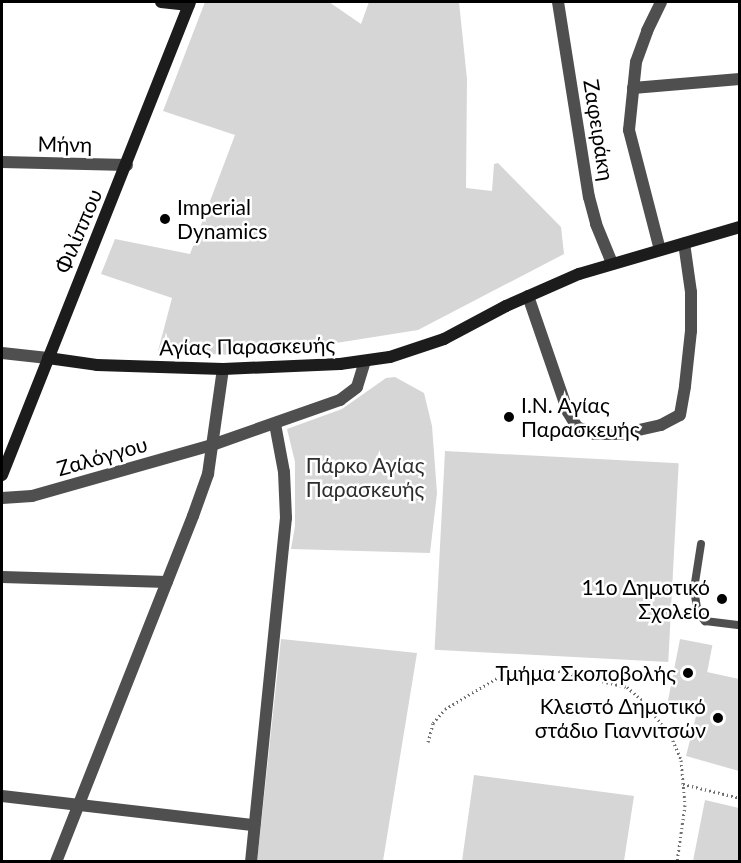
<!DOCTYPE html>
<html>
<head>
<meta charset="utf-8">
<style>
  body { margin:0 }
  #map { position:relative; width:741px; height:863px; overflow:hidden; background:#fff; font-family:Lato,sans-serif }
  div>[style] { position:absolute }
  .green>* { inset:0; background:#d6d6d6; transform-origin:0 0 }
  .path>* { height:3px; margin-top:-1.5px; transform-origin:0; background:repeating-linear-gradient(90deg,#717171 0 1.5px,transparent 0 4.5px) }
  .lane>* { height:8px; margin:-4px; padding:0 4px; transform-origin:4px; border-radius:4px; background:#4f4f4f }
  .street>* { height:12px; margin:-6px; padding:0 6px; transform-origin:6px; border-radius:6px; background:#4f4f4f }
  .secondary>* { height:12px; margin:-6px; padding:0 6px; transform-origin:6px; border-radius:6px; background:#1c1c1c }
  .dots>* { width:16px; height:16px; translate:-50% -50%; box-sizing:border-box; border:3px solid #fff; border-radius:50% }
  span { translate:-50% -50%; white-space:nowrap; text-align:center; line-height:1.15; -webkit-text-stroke:5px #fff; paint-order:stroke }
  .street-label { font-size:21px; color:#000 }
  .poi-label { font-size:21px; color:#000 }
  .left { translate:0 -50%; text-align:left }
  .right { translate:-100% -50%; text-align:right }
  .park-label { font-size:21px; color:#2d2d2d }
  .frame { position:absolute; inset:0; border:3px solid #000; pointer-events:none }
</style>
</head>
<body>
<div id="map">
  <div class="green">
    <div style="clip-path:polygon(205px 2px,329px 2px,361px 24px,369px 2px,459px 2px,467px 79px,466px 188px,492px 191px,494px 164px,498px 163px,561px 227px,564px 254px,418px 330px,292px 350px,230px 355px,158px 351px,172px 298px,101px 274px,115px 239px,190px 254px,235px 135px,163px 111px)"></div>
    <div style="clip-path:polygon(395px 377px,424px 393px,432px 426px,437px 493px,430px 553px,291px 549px,295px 526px,295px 462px,287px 429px,342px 409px,386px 378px)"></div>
    <div style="left:445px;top:451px;width:234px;height:199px;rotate:3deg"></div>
    <div style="clip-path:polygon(281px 639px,417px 653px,383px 861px,257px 862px)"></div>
    <div style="left:680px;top:639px;width:33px;height:65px;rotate:11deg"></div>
    <div style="clip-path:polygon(707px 672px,739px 679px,739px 771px,686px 756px)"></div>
    <div style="clip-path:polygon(474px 775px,634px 796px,624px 861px,462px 861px)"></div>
    <div style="clip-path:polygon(705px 800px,739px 808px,739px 861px,693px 861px)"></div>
  </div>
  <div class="path">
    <div style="left:428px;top:742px;width:20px;rotate:-75deg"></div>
    <div style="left:433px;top:723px;width:18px;rotate:-49deg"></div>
    <div style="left:445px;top:709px;width:66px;rotate:-30.8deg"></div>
    <div style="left:502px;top:675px;width:24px;rotate:-12deg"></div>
    <div style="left:525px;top:670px;width:29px"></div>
    <div style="left:554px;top:670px;width:75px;rotate:13.1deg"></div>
    <div style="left:627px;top:687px;width:23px;rotate:41deg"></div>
    <div style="left:644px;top:702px;width:43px;rotate:51.5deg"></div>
    <div style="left:671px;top:736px;width:26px;rotate:67deg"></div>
    <div style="left:681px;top:760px;width:45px;rotate:84.9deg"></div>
    <div style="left:685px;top:805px;width:58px;rotate:98deg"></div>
    <div style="left:683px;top:784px;width:59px;rotate:13.8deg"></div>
  </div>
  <div class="lane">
    <div style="left:701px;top:544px;width:46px;rotate:98.8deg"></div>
    <div style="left:694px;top:589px;width:24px;rotate:81deg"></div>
    <div style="left:698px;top:613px;width:11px;rotate:49deg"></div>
    <div style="left:705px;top:621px;width:35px;rotate:7deg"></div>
  </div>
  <div class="street">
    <div style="left:558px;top:2px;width:197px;rotate:81deg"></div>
    <div style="left:589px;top:197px;width:28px;rotate:75deg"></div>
    <div style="left:596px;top:224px;width:42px;rotate:67.7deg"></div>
    <div style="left:633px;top:88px;width:107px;rotate:-4.8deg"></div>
    <div style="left:2px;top:162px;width:125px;rotate:1.4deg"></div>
    <div style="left:660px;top:250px;width:124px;rotate:-104.5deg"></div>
    <div style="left:629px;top:130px;width:68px;rotate:-84.1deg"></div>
    <div style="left:636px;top:62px;width:33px;rotate:-70deg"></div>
    <div style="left:647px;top:31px;width:32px;rotate:-64deg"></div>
    <div style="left:528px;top:296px;width:123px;rotate:71deg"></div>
    <div style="left:568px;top:412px;width:17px;rotate:59deg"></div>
    <div style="left:577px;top:427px;width:18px;rotate:22deg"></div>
    <div style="left:594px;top:434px;width:27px"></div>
    <div style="left:621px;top:434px;width:41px;rotate:-12.7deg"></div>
    <div style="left:661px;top:425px;width:21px;rotate:-28deg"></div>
    <div style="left:680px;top:415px;width:29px;rotate:-80deg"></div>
    <div style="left:685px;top:386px;width:55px;rotate:-83.8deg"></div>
    <div style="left:691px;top:331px;width:39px;rotate:-90deg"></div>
    <div style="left:691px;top:292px;width:49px;rotate:-98.1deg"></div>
    <div style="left:2px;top:353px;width:46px;rotate:6.2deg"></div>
    <div style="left:2px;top:498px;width:30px;rotate:-4deg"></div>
    <div style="left:32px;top:496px;width:187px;rotate:-15.8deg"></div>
    <div style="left:212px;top:445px;width:136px;rotate:-19.4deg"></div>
    <div style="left:340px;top:400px;width:21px;rotate:-37deg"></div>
    <div style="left:357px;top:387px;width:27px;rotate:-73deg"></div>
    <div style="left:2px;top:577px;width:165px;rotate:1.7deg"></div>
    <div style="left:2px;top:796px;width:254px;rotate:6.6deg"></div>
    <div style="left:56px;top:862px;width:372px;rotate:-68.4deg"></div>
    <div style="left:193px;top:516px;width:45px;rotate:-70.3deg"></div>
    <div style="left:208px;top:474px;width:106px;rotate:-81.9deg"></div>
    <div style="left:251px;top:862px;width:346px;rotate:-84.2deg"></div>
    <div style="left:286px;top:518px;width:46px;rotate:-92.5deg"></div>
    <div style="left:284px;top:472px;width:49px;rotate:-100.6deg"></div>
  </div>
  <div class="secondary">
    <div style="left:161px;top:2px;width:28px;rotate:6deg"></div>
    <div style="left:48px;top:358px;width:49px;rotate:8.1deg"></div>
    <div style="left:97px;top:365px;width:126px;rotate:1.8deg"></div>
    <div style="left:223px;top:369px;width:117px;rotate:-2.4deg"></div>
    <div style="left:340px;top:364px;width:50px;rotate:-8deg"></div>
    <div style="left:390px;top:357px;width:57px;rotate:-18.4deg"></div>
    <div style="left:444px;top:339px;width:70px;rotate:-28deg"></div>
    <div style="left:506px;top:306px;width:80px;rotate:-23.7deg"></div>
    <div style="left:579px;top:274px;width:168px;rotate:-16.3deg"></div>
    <div style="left:2px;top:475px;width:509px;rotate:-68.32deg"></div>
  </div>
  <div class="dots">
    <div style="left:165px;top:219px;background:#000"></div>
    <div style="left:509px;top:417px;background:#000"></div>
    <div style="left:722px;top:599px;background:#000"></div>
    <div style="left:688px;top:673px;background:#000"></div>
    <div style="left:718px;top:718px;background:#000"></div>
  </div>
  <div class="street-label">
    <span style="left:599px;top:130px;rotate:81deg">Ζαφειράκη</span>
    <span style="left:65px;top:144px;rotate:1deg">Μήνη</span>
    <span style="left:78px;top:231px;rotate:-67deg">Φιλίππου</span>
    <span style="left:247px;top:346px;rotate:-1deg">Αγίας Παρασκευής</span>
    <span style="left:102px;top:456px;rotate:-16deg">Ζαλόγγου</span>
  </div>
  <div class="poi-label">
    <span class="left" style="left:177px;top:219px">Imperial<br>Dynamics</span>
    <span class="left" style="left:521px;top:417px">Ι.Ν. Αγίας<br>Παρασκευής</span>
    <span class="right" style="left:710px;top:599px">11ο Δημοτικό<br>Σχολείο</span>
    <span class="right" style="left:676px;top:673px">Τμήμα Σκοποβολής</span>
    <span class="right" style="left:706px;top:718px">Κλειστό Δημοτικό<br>στάδιο Γιαννιτσών</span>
  </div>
  <div class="park-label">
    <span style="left:365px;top:477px">Πάρκο Αγίας<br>Παρασκευής</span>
  </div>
  <div class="frame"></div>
</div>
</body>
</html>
